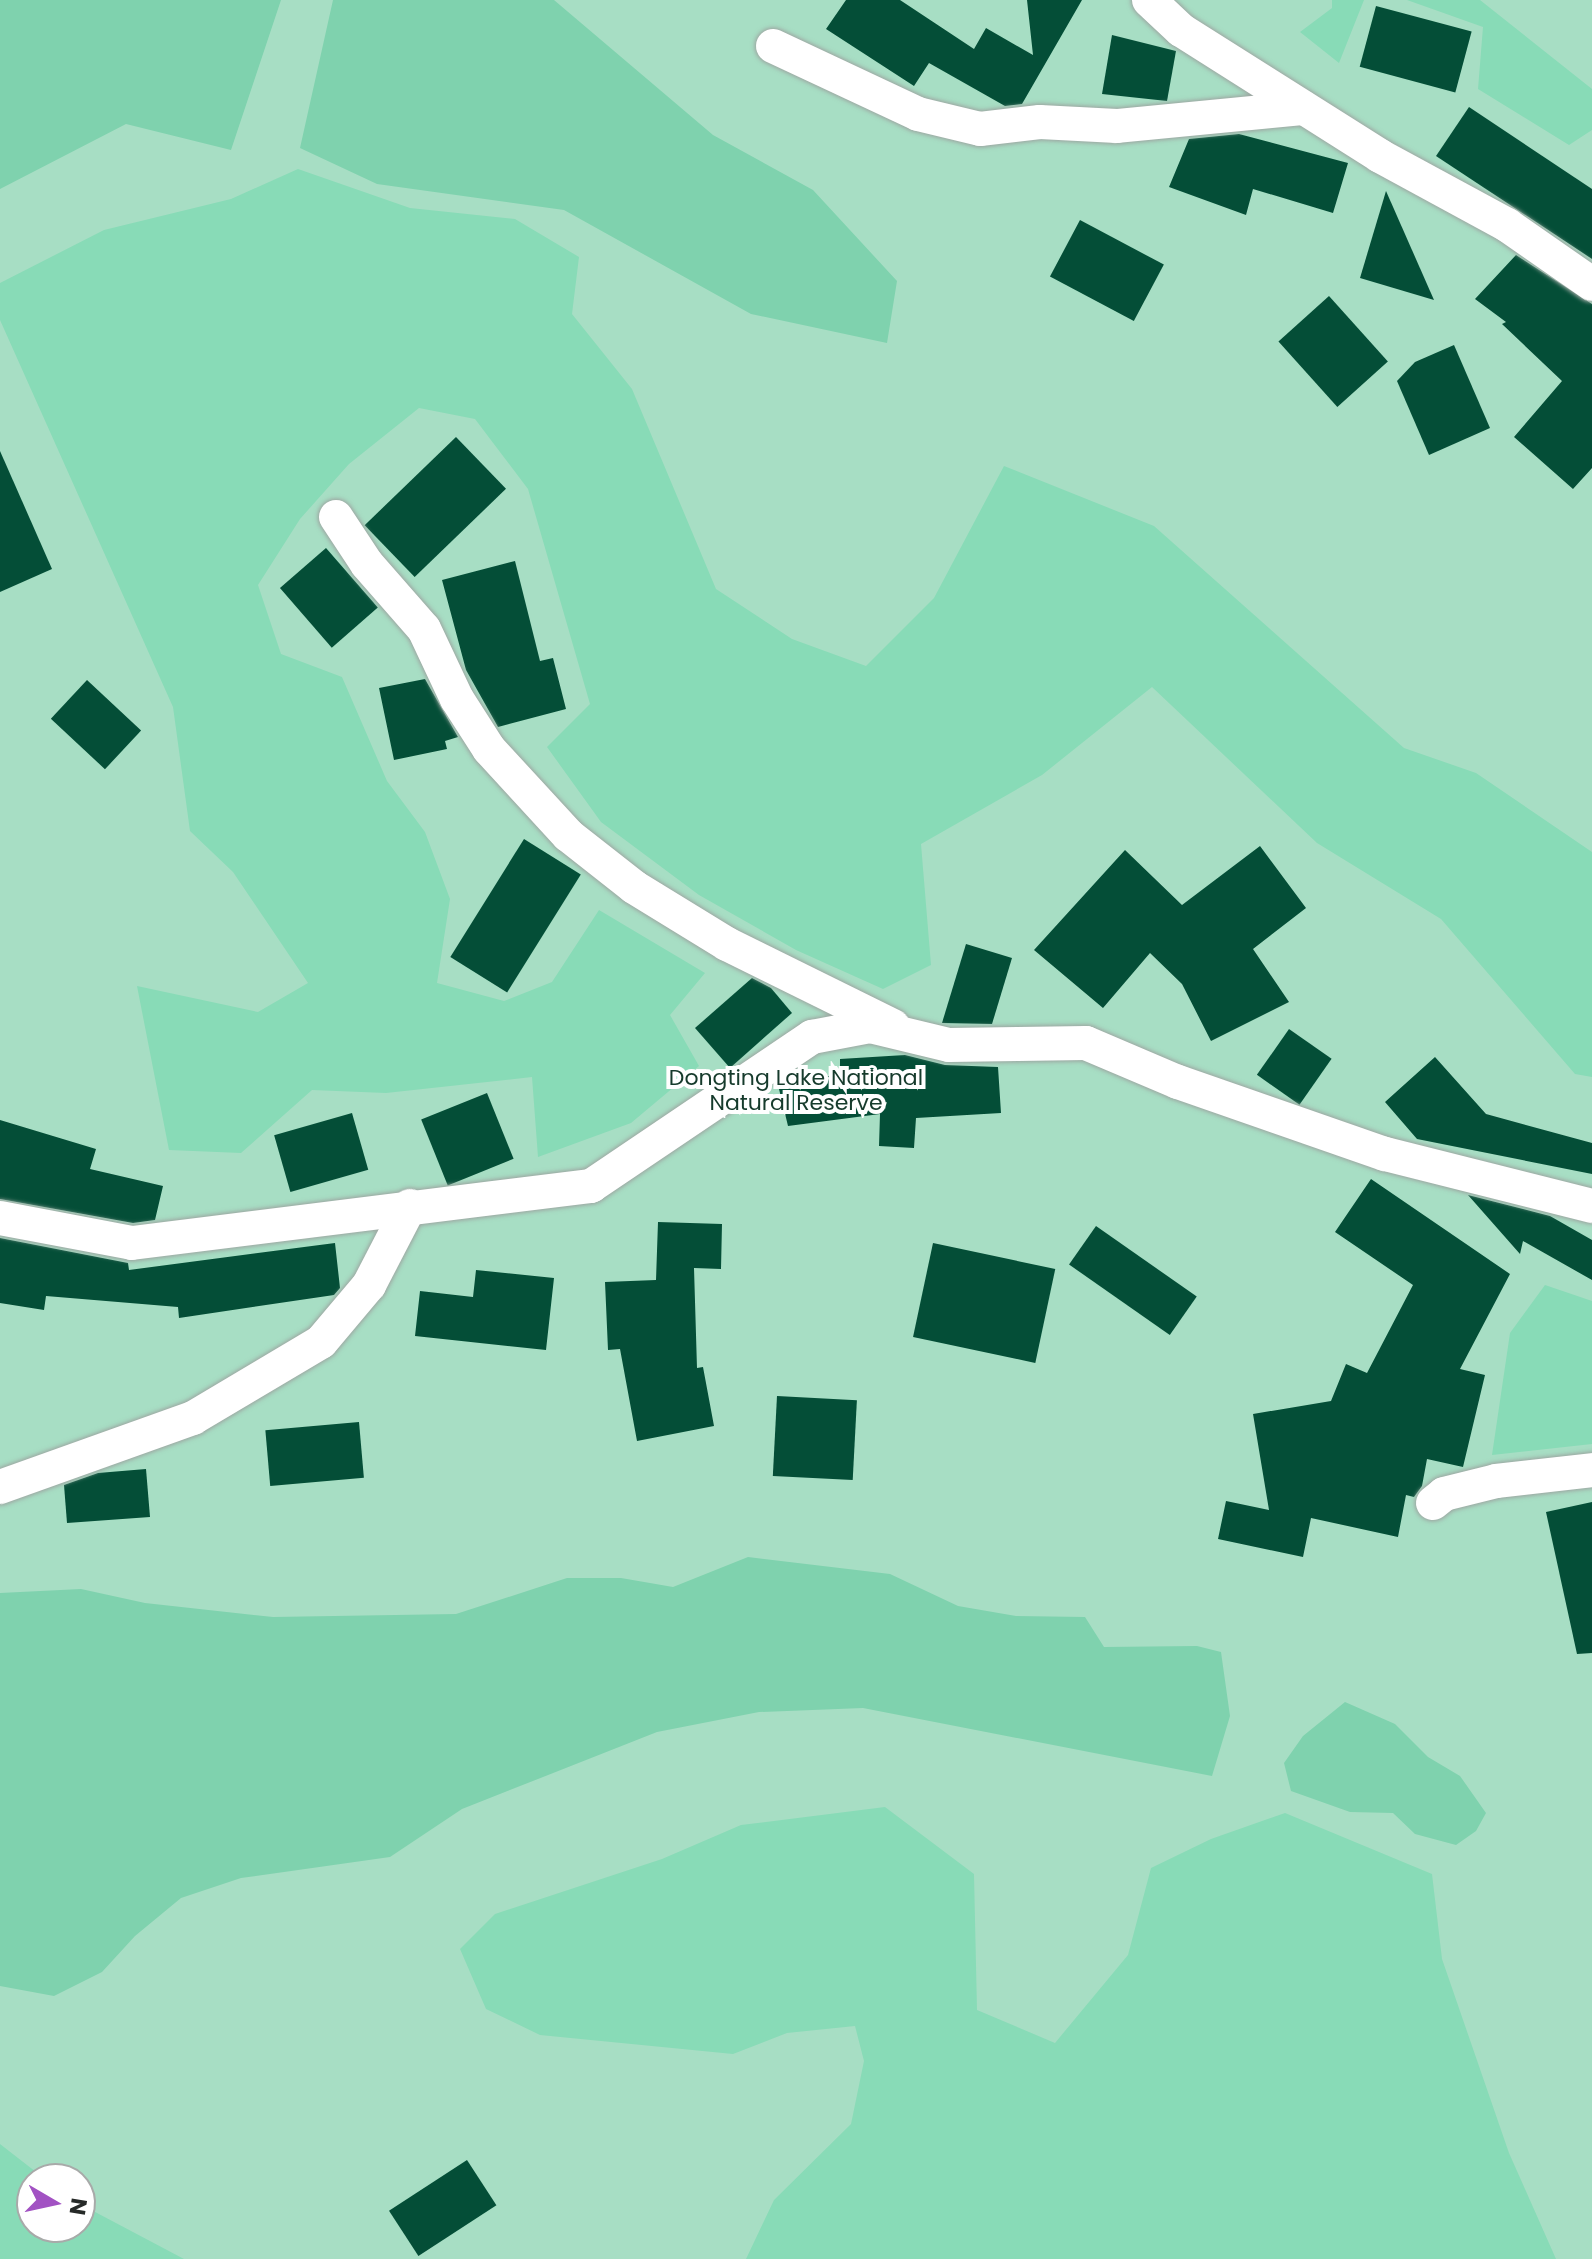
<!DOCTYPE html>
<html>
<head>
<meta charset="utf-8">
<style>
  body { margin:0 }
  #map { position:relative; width:1592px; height:2259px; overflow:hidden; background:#edf8f3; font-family:Poppins,sans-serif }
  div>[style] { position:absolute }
  .green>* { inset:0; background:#a7dec4 }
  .forest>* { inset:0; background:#88dbb7 }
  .water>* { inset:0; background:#7fd2ae }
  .building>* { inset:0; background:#044e37; transform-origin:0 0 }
  .roads { filter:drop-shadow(0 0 2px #9da7a2) drop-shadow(0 0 2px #9da7a2) }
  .minor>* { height:34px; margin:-17px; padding:0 17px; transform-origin:17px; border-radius:17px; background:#fff }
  span { translate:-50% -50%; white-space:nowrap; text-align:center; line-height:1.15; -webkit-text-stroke:8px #fff; paint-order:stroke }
  .park-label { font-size:22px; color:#163b2c }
  .north { position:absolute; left:16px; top:2163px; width:80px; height:80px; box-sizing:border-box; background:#fff; border:2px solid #a8aaa9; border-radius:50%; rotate:99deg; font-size:22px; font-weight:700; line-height:32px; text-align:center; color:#262a28 }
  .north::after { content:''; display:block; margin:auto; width:28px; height:36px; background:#a252c3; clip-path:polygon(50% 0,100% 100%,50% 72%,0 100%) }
</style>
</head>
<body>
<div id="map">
  <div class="green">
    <div style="clip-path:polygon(evenodd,0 0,1592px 0,1592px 2259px,0 2259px,0 0,32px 2179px,80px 2179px,80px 2227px,32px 2227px,32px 2179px)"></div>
  </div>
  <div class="forest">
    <div style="clip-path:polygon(1332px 0,1364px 0,1339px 63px,1300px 32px,1332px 8px)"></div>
    <div style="clip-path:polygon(1407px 0,1480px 0,1592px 89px,1592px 130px,1569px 145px,1478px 89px,1483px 27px)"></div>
    <div style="clip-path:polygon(298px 169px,410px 208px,515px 219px,579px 257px,572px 314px,632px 389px,716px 589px,792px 639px,866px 666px,934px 598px,1004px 466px,1154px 526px,1404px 748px,1476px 773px,1592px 852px,1592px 1077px,1575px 1074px,1441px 919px,1317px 843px,1152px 687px,1042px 775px,921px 844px,931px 965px,883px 989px,796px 950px,699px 895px,601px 822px,547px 747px,590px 704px,528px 489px,475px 419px,419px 408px,349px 464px,300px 519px,258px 585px,281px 654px,342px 677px,387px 781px,425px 832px,450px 899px,437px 983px,504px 1001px,552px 982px,599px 910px,705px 973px,670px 1015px,699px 1066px,631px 1123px,538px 1157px,532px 1077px,386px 1093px,312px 1090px,241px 1153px,169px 1150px,137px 986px,258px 1012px,308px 983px,233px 872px,190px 831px,173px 707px,0 320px,0 283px,104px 230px,231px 199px)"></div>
    <div style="clip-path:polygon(1545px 1285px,1592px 1301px,1592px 1444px,1492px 1455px,1510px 1333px)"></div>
    <div style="clip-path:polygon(885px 1807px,974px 1874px,977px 2010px,1055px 2043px,1128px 1955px,1151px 1868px,1211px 1839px,1285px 1813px,1432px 1874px,1442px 1959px,1509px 2153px,1556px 2259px,746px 2259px,774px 2200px,851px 2124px,864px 2061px,855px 2026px,787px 2033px,733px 2054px,540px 2035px,486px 2009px,460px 1949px,495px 1914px,662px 1859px,741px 1825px)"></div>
    <div style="clip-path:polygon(0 2144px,45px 2179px,32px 2179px,32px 2227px,80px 2227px,80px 2204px,184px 2259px,0 2259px)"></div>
  </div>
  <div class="water">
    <div style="clip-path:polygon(0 0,281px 0,231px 150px,126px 124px,0 189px)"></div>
    <div style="clip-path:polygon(333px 0,554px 0,713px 135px,813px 190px,897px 281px,887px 343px,751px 314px,564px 210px,377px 184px,300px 148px)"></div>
    <div style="clip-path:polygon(748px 1557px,890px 1574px,958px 1606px,1016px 1616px,1085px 1617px,1104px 1647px,1197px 1646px,1221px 1652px,1230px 1716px,1212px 1776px,863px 1708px,759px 1712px,657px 1732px,462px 1809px,390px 1857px,241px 1878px,181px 1898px,135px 1936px,102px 1972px,54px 1996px,0 1986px,0 1593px,81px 1589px,145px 1603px,273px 1617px,456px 1614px,567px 1578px,621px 1578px,673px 1587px)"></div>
    <div style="clip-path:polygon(1345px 1702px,1395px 1724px,1428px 1757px,1460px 1776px,1486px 1813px,1476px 1831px,1456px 1845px,1415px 1834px,1393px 1813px,1350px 1812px,1291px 1791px,1284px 1763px,1303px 1736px)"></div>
  </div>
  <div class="building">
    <div style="clip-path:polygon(846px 0,900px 0,974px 49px,986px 28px,1033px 55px,1027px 0,1082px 0,1022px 104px,1005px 106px,929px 63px,914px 86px,826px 29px)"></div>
    <div style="left:1376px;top:6px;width:99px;height:63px;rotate:15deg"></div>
    <div style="clip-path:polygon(1112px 35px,1176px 51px,1167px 101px,1102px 94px)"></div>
    <div style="clip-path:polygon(1469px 107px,1592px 189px,1592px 259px,1436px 156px)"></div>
    <div style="clip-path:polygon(1239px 134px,1348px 163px,1333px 213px,1253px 189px,1246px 215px,1169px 187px,1189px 139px)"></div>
    <div style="clip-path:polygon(1386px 191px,1434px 300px,1360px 278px)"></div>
    <div style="left:1080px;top:220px;width:95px;height:64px;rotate:28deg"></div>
    <div style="clip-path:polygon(1516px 255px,1592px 304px,1592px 468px,1573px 489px,1514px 437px,1562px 381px,1502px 324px,1506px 322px,1475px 299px)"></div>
    <div style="left:1329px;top:296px;width:88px;height:68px;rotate:48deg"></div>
    <div style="clip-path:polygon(1454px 345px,1490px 428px,1429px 455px,1397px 381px,1415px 362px)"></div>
    <div style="left:456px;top:437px;width:72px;height:127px;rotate:46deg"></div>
    <div style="clip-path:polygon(0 451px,52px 569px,0 592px)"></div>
    <div style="left:326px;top:548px;width:79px;height:61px;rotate:49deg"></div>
    <div style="clip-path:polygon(515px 561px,540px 661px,553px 658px,566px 709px,498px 727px,466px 670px,442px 580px)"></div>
    <div style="clip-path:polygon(425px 679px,458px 737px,445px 741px,447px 749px,394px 760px,379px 688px)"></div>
    <div style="left:87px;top:680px;width:74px;height:53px;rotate:43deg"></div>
    <div style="left:524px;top:839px;width:67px;height:139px;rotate:32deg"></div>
    <div style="clip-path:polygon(1260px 846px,1306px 908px,1253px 949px,1289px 1002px,1211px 1041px,1182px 984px,1150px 953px,1103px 1008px,1034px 950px,1125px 850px,1182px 905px)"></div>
    <div style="clip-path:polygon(966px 944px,1012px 958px,992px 1024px,942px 1023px)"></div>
    <div style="clip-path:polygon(752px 978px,771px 988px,792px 1013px,730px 1068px,695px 1028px)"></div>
    <div style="left:1289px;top:1029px;width:52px;height:56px;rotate:35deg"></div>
    <div style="clip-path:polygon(905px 1055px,945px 1065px,998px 1067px,1001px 1113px,916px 1118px,914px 1148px,879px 1146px,880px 1114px,788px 1126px,779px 1089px,840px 1073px,840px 1059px)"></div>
    <div style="clip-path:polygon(1435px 1057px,1486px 1114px,1592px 1143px,1592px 1174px,1417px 1139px,1385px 1102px)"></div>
    <div style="left:487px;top:1093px;width:71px;height:71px;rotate:68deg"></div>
    <div style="left:352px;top:1113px;width:59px;height:81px;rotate:74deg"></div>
    <div style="clip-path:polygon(0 1120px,96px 1149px,90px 1169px,163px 1186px,155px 1220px,133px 1223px,0 1199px)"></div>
    <div style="clip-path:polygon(1371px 1179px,1510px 1274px,1460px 1369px,1485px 1375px,1463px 1467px,1427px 1459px,1422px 1486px,1414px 1497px,1406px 1495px,1398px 1537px,1311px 1518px,1303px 1557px,1218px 1539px,1226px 1501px,1269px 1510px,1253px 1414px,1331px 1401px,1346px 1364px,1367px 1373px,1413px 1285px,1335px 1232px)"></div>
    <div style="clip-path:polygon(1468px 1195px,1550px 1216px,1592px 1240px,1592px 1280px,1523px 1241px,1520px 1254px)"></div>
    <div style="clip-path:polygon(658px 1222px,722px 1224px,721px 1269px,694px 1268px,697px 1368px,703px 1367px,714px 1426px,637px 1441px,620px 1349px,608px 1350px,605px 1282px,656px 1280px)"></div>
    <div style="left:1096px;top:1226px;width:123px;height:47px;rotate:35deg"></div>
    <div style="clip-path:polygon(0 1238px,128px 1263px,129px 1270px,335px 1243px,340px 1288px,334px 1295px,179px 1318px,178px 1307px,46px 1296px,44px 1310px,0 1303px)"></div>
    <div style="left:933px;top:1243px;width:125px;height:96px;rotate:12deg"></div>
    <div style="clip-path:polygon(476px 1270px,554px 1278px,546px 1350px,415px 1336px,420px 1291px,473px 1297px)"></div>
    <div style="left:777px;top:1396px;width:80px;height:80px;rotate:3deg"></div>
    <div style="left:359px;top:1422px;width:56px;height:94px;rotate:85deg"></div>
    <div style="clip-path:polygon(146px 1469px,150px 1517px,67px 1523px,64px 1485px,98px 1473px)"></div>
    <div style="clip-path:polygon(1592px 1502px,1592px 1653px,1577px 1654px,1546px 1512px)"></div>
    <div style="left:467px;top:2160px;width:54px;height:93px;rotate:57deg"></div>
  </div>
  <div class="roads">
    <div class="minor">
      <div style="left:1149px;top:0;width:44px;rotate:43.2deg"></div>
      <div style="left:1181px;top:30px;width:236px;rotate:32.3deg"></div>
      <div style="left:1380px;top:156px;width:145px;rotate:28.5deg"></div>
      <div style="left:1507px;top:225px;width:103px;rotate:34.8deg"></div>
      <div style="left:773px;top:46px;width:160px;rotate:25.1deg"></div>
      <div style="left:918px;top:114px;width:64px;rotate:13.6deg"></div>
      <div style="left:980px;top:129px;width:60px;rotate:-6.7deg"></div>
      <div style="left:1040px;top:122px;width:77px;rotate:3deg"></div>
      <div style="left:1117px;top:126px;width:187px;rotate:-5.5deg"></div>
      <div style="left:336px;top:517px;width:56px;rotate:56.6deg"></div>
      <div style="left:367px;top:564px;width:86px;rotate:48.8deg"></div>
      <div style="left:424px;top:629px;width:77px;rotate:64.8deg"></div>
      <div style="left:457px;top:699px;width:59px;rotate:57.4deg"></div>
      <div style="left:489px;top:749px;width:117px;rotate:47.4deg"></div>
      <div style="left:568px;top:835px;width:84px;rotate:38.2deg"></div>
      <div style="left:634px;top:887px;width:109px;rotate:31.5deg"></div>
      <div style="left:727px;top:944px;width:185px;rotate:26.3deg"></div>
      <div style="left:0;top:1218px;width:134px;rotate:10.7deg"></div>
      <div style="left:132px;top:1243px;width:463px;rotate:-7.1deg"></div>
      <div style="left:591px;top:1186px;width:267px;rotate:-34deg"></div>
      <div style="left:812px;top:1037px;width:59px;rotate:-10.7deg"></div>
      <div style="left:870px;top:1026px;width:81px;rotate:13.5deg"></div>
      <div style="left:949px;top:1045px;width:137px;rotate:-0.8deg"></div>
      <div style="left:1086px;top:1043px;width:100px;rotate:23deg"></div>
      <div style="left:1178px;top:1082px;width:219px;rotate:19.2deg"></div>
      <div style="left:1385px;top:1154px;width:213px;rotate:14.1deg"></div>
      <div style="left:0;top:1487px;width:205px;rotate:-19.7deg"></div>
      <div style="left:193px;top:1418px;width:149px;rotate:-30.7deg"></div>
      <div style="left:321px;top:1342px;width:75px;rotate:-49.9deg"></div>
      <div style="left:369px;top:1285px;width:89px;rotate:-62.6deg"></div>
      <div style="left:1433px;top:1503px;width:14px;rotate:-39deg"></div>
      <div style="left:1444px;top:1494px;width:54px;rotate:-14deg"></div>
      <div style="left:1496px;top:1481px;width:97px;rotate:-6.5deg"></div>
    </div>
  </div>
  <div class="park-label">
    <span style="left:796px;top:1090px">Dongting Lake National<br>Natural Reserve</span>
  </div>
  <div class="north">N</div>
</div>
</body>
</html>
